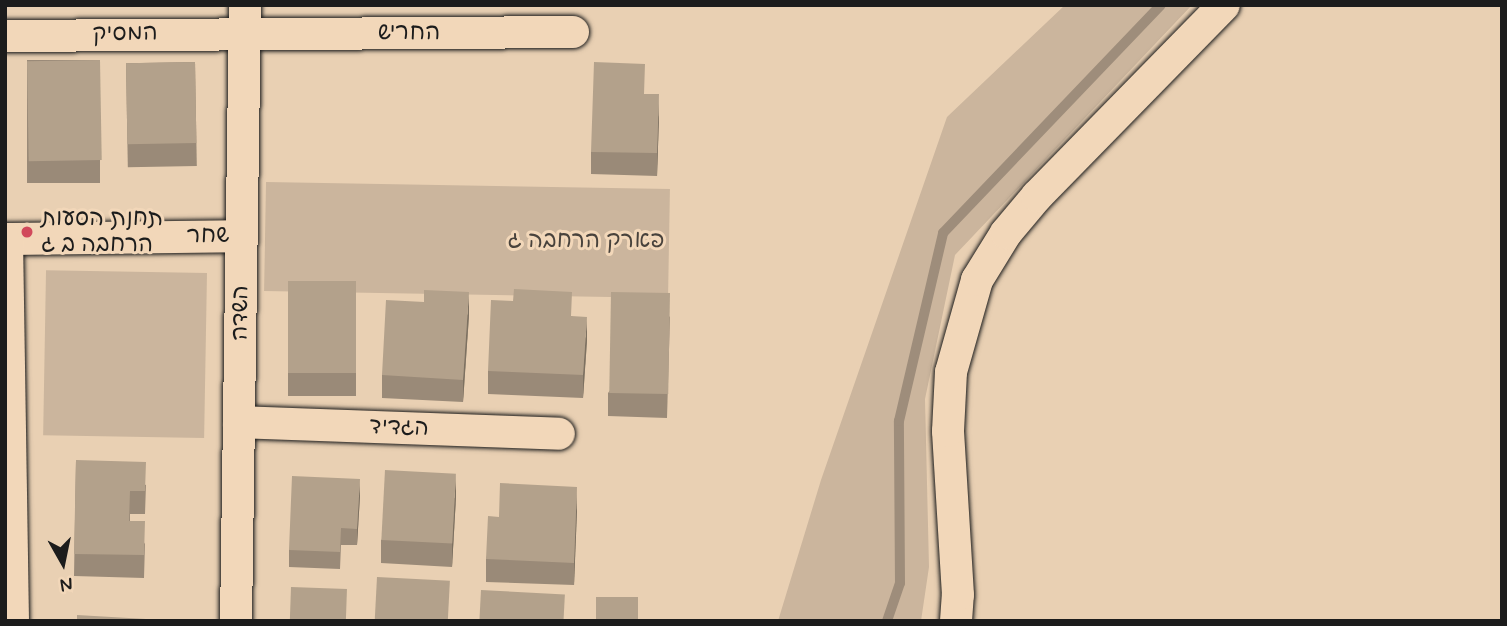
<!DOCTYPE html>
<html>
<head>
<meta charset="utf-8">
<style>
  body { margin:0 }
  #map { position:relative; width:1507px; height:626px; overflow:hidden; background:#e9d0b3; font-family:Mynerve,"Playpen Sans Hebrew",sans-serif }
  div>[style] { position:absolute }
  .green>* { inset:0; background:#cbb59d; transform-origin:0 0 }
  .stream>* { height:10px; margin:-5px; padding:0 5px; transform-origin:5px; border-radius:5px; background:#9e8d7b }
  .roads { filter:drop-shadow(0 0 2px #1c1c1c) drop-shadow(0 0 2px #1c1c1c) }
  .street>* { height:32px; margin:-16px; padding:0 16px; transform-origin:16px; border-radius:16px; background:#f2d7b9 }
  .wall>* { inset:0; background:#9a8a78; transform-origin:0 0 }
  .shaded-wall>* { inset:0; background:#7d7161 }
  .building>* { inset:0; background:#b3a18b; transform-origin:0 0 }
  .dots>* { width:19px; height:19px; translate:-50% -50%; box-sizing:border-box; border:4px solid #f2d7b9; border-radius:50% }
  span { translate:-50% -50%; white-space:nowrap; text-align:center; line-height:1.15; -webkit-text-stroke:6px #f2d7b9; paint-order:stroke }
  .street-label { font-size:23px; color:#1c1c1c }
  .poi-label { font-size:23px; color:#1c1c1c }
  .left { translate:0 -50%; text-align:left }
  .park-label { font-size:23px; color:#48423c }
  .frame { position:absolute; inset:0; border:7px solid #1c1c1c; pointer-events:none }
  .north { position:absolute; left:28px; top:528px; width:70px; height:70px; -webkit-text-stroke:5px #f2d7b9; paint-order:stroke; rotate:171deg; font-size:19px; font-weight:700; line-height:28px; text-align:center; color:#1c1c1c }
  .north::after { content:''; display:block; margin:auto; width:24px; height:32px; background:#1c1c1c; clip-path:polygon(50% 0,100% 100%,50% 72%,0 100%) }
</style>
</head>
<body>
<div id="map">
  <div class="green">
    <div style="clip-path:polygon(1065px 5px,1192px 5px,955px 255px,925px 399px,929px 567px,921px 621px,778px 621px,821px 480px,947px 117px)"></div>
    <div style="left:266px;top:182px;width:404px;height:109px;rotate:1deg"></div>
    <div style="left:207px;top:273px;width:165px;height:161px;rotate:91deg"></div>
  </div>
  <div class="stream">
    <div style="left:887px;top:621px;width:40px;rotate:-71.1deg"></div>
    <div style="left:900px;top:583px;width:162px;rotate:-90.4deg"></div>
    <div style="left:899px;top:421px;width:193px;rotate:-76.8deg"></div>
    <div style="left:943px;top:233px;width:315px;rotate:-46.3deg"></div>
  </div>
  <div class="roads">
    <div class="street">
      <div style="left:5px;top:36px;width:568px;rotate:-0.4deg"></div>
      <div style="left:5px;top:239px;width:237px;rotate:-0.7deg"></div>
      <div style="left:7px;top:239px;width:382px;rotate:89.1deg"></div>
      <div style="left:239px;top:422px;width:320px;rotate:2.1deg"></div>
      <div style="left:236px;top:621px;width:616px;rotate:-89.16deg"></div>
      <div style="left:956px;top:621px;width:26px;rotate:-86deg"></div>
      <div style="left:958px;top:595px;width:164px;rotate:-93.5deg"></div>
      <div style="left:948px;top:431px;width:59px;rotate:-87.1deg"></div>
      <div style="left:951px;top:372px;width:96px;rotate:-74.2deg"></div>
      <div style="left:977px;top:280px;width:55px;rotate:-58.3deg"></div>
      <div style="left:1006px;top:233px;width:48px;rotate:-50deg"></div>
      <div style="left:1037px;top:196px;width:267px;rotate:-45.6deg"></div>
    </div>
  </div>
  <div class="wall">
    <div style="left:100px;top:60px;width:123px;height:73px;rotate:90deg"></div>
    <div style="left:195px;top:62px;width:104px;height:69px;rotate:89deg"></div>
    <div style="clip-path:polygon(645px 94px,659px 117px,657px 176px,591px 174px,591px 152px)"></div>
    <div style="left:288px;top:281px;width:68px;height:115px"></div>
    <div style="clip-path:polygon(424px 302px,469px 315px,463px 402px,382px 398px,382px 375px)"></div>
    <div style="clip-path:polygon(572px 316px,587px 340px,583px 398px,488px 394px,488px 371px)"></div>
    <div style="clip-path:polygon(670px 316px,667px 418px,608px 416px,608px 393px)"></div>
    <div style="clip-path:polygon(76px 460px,146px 485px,145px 514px,130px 514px,130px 521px,145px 544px,144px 578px,74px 576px)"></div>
    <div style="clip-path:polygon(360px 496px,357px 545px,341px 545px,340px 569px,289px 567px,289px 550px)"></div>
    <div style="clip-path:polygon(456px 497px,452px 567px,381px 563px,381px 540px)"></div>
    <div style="clip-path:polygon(577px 510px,574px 585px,486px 582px,486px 559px,499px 517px)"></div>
  </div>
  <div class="shaded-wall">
    <div style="clip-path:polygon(659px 94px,659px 117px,657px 176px,657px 153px)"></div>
    <div style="clip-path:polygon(469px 292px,469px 315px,463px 402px,463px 380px)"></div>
    <div style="clip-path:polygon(587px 317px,587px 340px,583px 398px,583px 375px)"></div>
    <div style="clip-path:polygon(456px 474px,456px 497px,452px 567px,452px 544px)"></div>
    <div style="clip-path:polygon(360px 479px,360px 496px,357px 545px,357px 529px)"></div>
    <div style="clip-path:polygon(577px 487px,577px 510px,574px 585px,574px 563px)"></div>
  </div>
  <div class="building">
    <div style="left:100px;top:60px;width:100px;height:73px;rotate:89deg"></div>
    <div style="left:195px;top:62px;width:81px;height:69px;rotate:89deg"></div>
    <div style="clip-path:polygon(594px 62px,645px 64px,644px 94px,659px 94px,657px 153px,591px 152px)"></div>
    <div style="left:288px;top:281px;width:68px;height:92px"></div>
    <div style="clip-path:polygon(514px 289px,572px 292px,571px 316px,587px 317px,583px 375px,488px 371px,491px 300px,513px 301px)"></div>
    <div style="clip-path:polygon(424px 290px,469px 292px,463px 380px,382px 375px,386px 300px,424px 302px)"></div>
    <div style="left:611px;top:292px;width:59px;height:101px;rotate:1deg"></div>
    <div style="clip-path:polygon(76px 460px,146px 462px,145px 491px,130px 491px,129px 521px,145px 521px,144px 555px,74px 554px)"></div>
    <div style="left:385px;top:470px;width:71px;height:70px;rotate:3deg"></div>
    <div style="clip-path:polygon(292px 476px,360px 479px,357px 529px,341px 528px,340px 552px,289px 550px)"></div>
    <div style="clip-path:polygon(500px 483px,577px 487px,574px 563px,486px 559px,488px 516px,499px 517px)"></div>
    <div style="left:377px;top:577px;width:73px;height:44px;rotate:3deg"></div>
    <div style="left:291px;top:587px;width:56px;height:34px;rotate:2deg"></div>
    <div style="left:481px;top:590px;width:84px;height:31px;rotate:3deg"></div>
    <div style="left:596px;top:597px;width:42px;height:24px"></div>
    <div style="clip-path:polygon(77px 615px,146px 619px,146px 621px,77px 621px)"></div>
  </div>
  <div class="dots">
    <div style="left:27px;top:232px;background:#d1495b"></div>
  </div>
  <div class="street-label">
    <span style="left:409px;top:33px">החריש</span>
    <span style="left:125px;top:34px;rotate:-1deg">המסיק</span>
    <span style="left:208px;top:236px;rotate:-1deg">שחר</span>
    <span style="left:241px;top:313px;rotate:-89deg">השדה</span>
    <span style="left:399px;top:428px;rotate:2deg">הגדיד</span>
  </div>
  <div class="poi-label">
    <span class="left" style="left:41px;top:232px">תחנת הסעות<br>הרחבה ב ג</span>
  </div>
  <div class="park-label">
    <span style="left:586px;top:241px">פארק הרחבה ג</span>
  </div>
  <div class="frame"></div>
  <div class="north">N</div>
</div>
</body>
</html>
